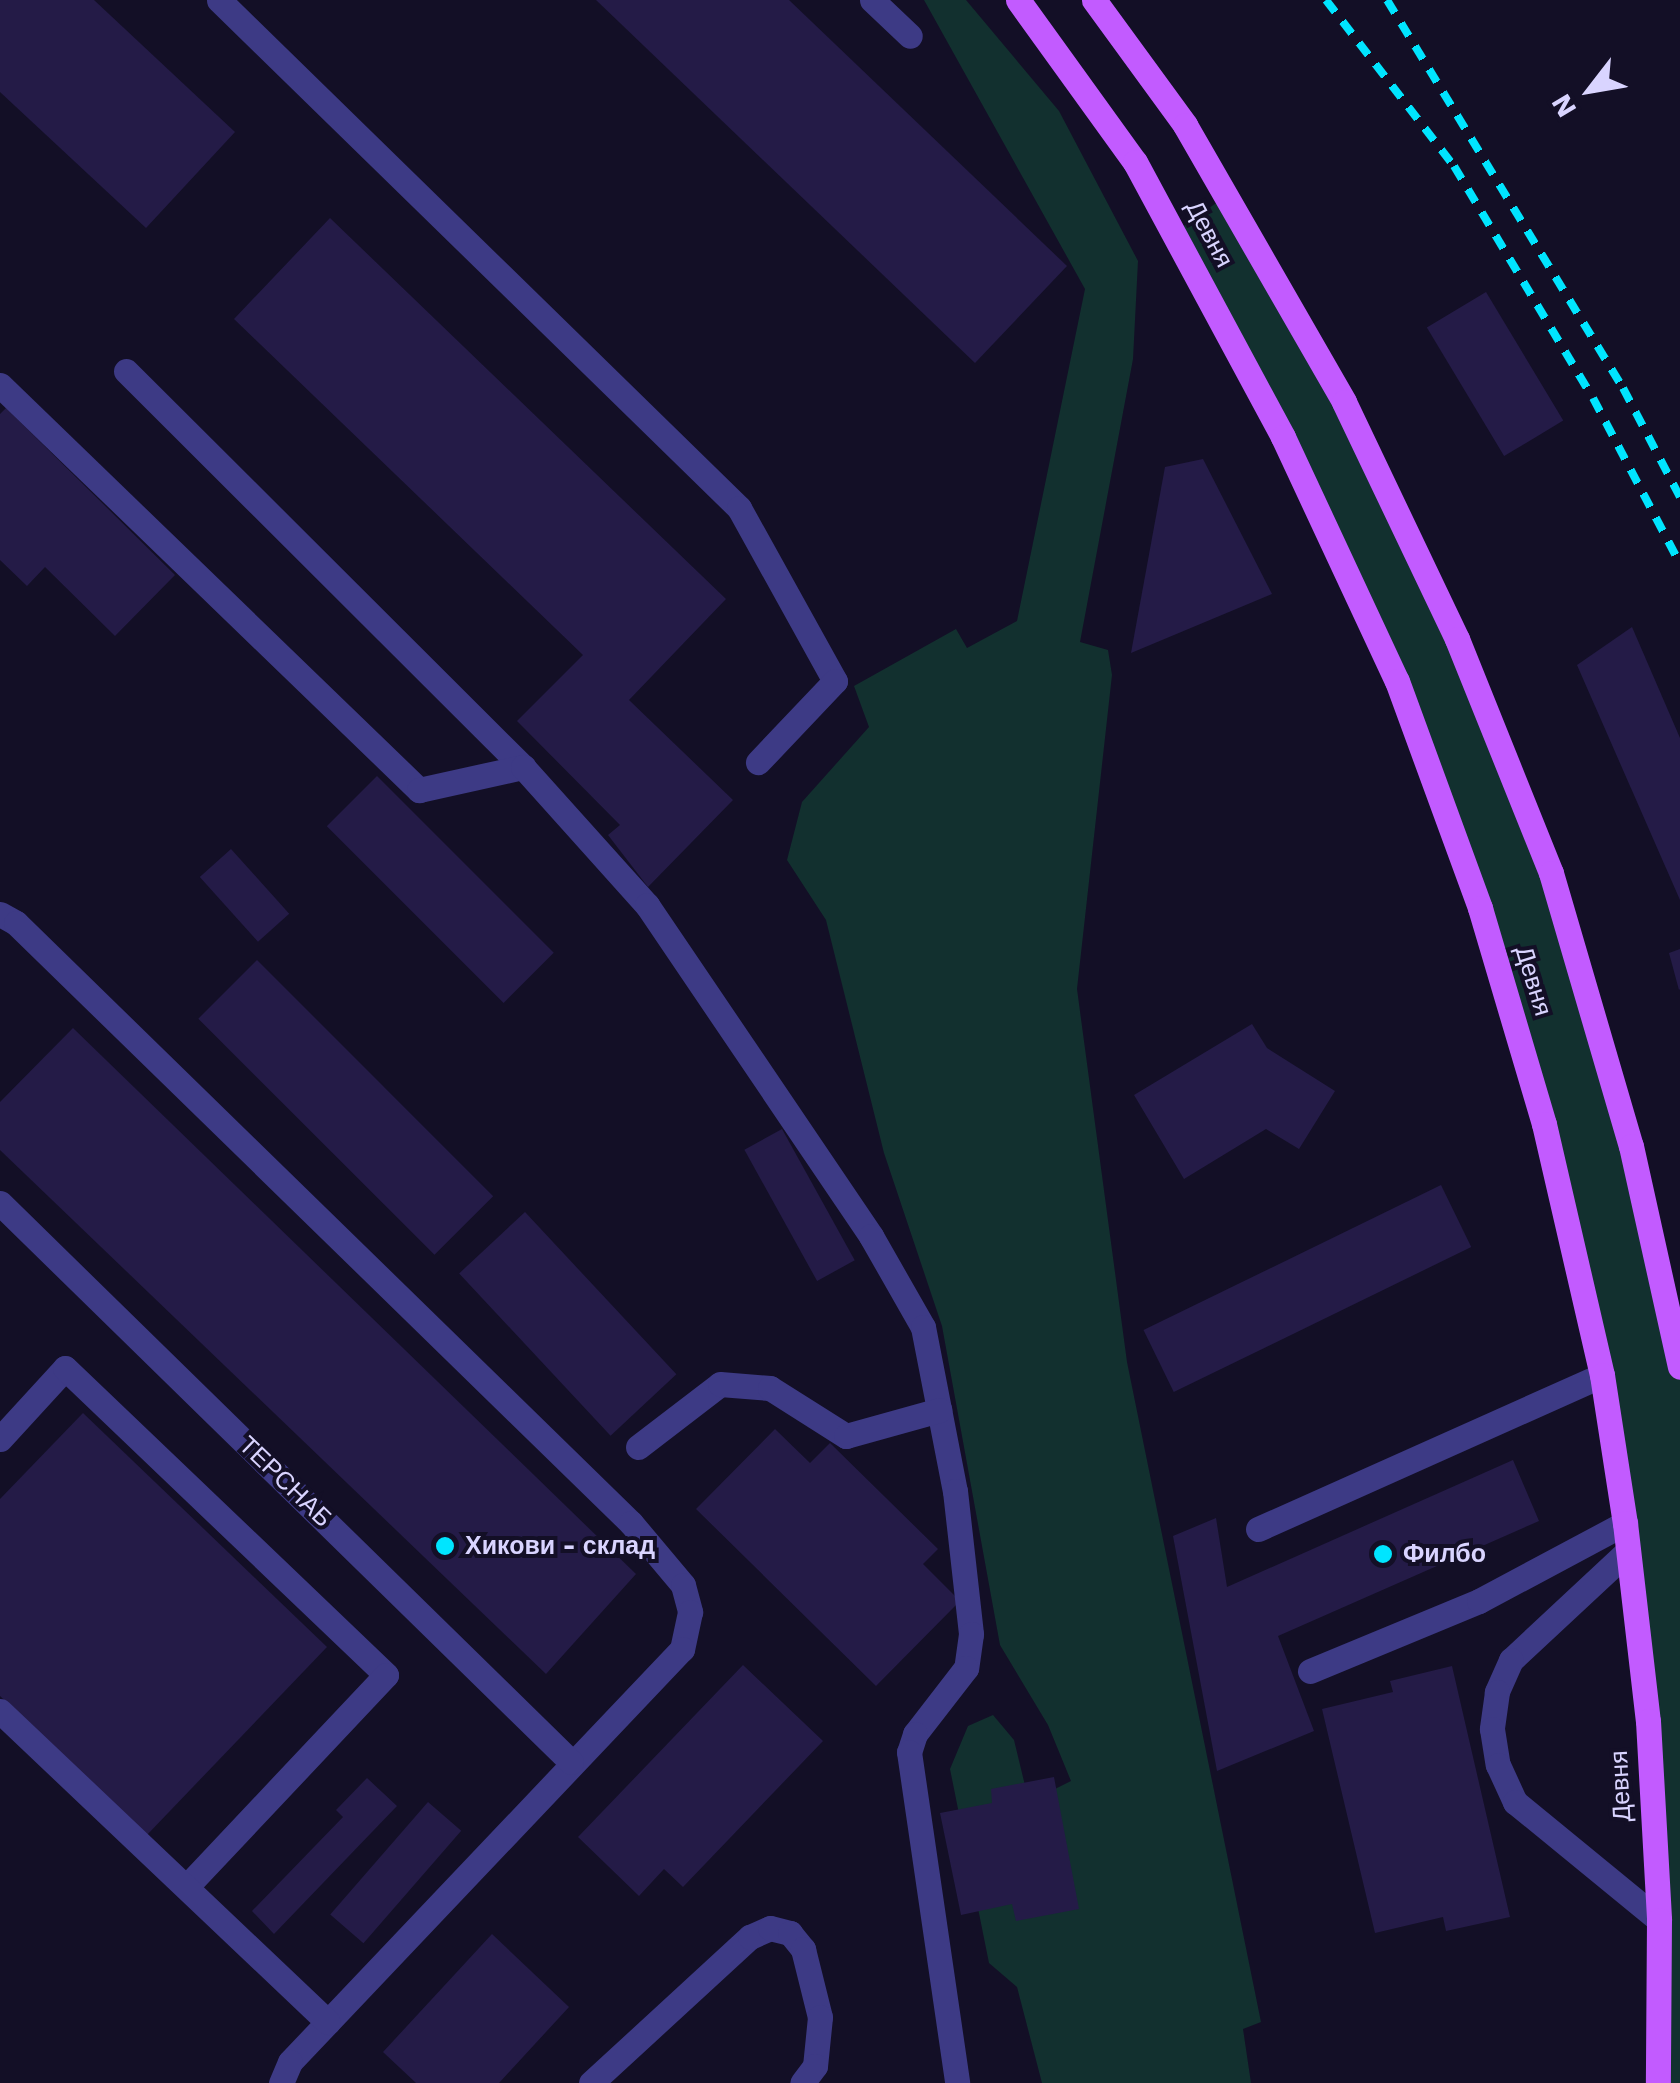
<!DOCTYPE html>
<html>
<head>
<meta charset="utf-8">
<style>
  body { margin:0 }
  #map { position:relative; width:1680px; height:2083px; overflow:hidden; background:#130f26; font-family:"Work Sans",sans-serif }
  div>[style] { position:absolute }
  .green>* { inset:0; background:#12302f }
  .building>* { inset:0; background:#241b47; transform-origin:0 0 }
  .minor>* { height:25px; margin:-12.5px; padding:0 12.5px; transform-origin:12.5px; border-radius:12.5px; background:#3d3a85 }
  .major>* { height:25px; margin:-12.5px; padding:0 12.5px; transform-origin:12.5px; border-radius:12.5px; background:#c25bff }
  .rail>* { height:8px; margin-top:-4px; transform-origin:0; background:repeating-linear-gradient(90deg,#00e5ff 0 15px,transparent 0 27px) }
  .dots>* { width:28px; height:28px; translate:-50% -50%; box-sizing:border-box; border:5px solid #130f26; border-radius:50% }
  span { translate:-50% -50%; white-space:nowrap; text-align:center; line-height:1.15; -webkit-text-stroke:8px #130f26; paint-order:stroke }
  .street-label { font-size:25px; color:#d9d4ff }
  .poi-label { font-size:25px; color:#d9d4ff; font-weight:700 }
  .left { translate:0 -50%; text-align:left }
  .north { position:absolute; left:1540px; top:40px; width:100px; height:100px; -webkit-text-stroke:8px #130f26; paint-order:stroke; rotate:239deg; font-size:28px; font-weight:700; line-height:40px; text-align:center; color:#d9d4ff }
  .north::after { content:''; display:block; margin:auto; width:35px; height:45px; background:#d9d4ff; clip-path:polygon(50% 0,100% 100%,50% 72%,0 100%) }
</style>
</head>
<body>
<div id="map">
  <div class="green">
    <div style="clip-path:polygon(924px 0,966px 0,1059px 111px,1138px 261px,1133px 359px,1080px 642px,1108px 650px,1112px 675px,1077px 989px,1127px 1362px,1261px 2022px,1243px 2029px,1251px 2083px,1042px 2083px,1017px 1987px,989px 1963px,950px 1769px,968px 1726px,993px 1715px,1014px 1740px,1029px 1802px,1071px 1781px,1048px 1725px,1000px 1645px,942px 1326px,884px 1153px,826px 920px,787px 860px,802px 802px,869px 727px,854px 686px,956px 629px,967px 648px,1017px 621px,1085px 289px)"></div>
    <div style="clip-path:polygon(1226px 196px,1344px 402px,1551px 873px,1680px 1367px,1680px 2083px,1658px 2083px,1625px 1523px,1544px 1124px,1397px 681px,1174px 233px)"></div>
  </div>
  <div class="building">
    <div style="clip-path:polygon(0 0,94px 0,235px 132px,146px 228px,0 92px)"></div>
    <div style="clip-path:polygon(596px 0,789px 0,1067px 266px,975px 363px)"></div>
    <div style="clip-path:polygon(330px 218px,726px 599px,629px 700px,733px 800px,648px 887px,608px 835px,620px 825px,517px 721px,583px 655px,234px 319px)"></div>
    <div style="left:1486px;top:292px;width:150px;height:69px;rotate:59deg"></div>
    <div style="clip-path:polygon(6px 408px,175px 575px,115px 636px,45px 567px,27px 586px,0 560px,0 414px)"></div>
    <div style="clip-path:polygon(1203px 459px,1272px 594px,1131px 653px,1165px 467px)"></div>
    <div style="clip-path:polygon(1632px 627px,1680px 738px,1680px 900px,1577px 665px)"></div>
    <div style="left:377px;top:776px;width:250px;height:71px;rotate:45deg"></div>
    <div style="left:231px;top:849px;width:87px;height:42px;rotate:48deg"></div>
    <div style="clip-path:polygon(1680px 949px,1680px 989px,1679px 990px,1669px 953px)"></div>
    <div style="left:257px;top:960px;width:334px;height:83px;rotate:45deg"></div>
    <div style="clip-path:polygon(1252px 1024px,1267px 1048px,1335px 1091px,1299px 1149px,1266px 1129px,1184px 1179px,1134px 1095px)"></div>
    <div style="clip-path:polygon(73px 1028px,636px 1574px,546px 1674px,0 1150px,0 1102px)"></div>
    <div style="left:782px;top:1129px;width:150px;height:43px;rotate:61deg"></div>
    <div style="left:1441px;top:1185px;width:69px;height:331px;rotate:64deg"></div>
    <div style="left:525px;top:1212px;width:222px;height:90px;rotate:47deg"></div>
    <div style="clip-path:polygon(83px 1413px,327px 1647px,146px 1836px,0 1696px,0 1499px)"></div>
    <div style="clip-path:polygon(775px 1429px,810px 1463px,830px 1443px,938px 1549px,923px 1564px,960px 1601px,876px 1686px,696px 1509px)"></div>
    <div style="clip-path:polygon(1513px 1460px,1539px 1521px,1278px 1636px,1314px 1731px,1217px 1771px,1173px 1536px,1216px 1518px,1227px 1587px)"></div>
    <div style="clip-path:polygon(743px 1665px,823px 1741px,683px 1887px,664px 1869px,639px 1896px,578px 1837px)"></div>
    <div style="clip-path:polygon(1452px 1666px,1510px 1917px,1446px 1931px,1443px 1917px,1375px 1933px,1322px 1709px,1393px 1692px,1390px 1681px)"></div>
    <div style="clip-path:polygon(1054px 1777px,1079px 1909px,1016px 1921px,1012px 1904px,961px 1915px,940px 1813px,992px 1803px,991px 1789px)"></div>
    <div style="clip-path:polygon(367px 1778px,397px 1806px,274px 1934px,252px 1911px,343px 1817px,336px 1810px)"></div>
    <div style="left:428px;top:1802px;width:44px;height:149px;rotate:41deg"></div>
    <div style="clip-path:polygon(492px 1934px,569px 2007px,499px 2083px,416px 2083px,383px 2052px)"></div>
  </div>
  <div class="minor">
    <div style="left:219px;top:0;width:727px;rotate:44.33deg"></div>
    <div style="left:739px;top:508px;width:198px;rotate:61deg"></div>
    <div style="left:835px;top:681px;width:112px;rotate:133.5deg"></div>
    <div style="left:872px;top:0;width:52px;rotate:43.5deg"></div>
    <div style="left:126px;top:371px;width:561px;rotate:44.93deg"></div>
    <div style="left:0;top:385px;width:583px;rotate:44.03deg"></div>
    <div style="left:419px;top:790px;width:107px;rotate:-12.5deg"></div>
    <div style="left:523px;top:767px;width:186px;rotate:48.1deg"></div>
    <div style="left:647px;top:905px;width:400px;rotate:55.9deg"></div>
    <div style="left:871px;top:1236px;width:105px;rotate:60.3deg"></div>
    <div style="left:923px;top:1327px;width:167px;rotate:79deg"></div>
    <div style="left:955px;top:1491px;width:144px;rotate:83.6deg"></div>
    <div style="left:971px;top:1634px;width:34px;rotate:98deg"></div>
    <div style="left:966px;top:1668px;width:83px;rotate:127.7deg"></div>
    <div style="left:915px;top:1734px;width:19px;rotate:108deg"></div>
    <div style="left:909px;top:1752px;width:334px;rotate:81.7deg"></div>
    <div style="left:0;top:914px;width:18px;rotate:29deg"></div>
    <div style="left:16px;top:923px;width:859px;rotate:44.29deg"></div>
    <div style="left:631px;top:1523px;width:81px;rotate:50deg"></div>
    <div style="left:683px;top:1585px;width:28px;rotate:75deg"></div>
    <div style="left:690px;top:1612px;width:38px;rotate:102deg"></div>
    <div style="left:682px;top:1649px;width:569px;rotate:133.51deg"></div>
    <div style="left:290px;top:2062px;width:23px;rotate:113deg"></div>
    <div style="left:0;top:1203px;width:799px;rotate:44.39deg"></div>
    <div style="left:0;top:1439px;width:96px;rotate:-47.5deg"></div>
    <div style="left:65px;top:1368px;width:444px;rotate:43.7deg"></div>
    <div style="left:386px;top:1675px;width:291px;rotate:133.3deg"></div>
    <div style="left:638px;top:1447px;width:103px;rotate:-37.5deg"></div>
    <div style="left:720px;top:1384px;width:50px;rotate:4.6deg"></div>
    <div style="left:770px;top:1388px;width:90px;rotate:32.3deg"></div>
    <div style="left:846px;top:1436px;width:97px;rotate:-15.6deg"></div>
    <div style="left:1258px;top:1529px;width:377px;rotate:-24.1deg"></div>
    <div style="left:1628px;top:1551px;width:160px;rotate:137deg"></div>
    <div style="left:1511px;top:1660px;width:35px;rotate:114deg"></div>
    <div style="left:1497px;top:1692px;width:37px;rotate:98deg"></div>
    <div style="left:1492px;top:1729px;width:36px;rotate:81deg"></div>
    <div style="left:1498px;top:1765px;width:41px;rotate:65.3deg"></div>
    <div style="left:1515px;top:1802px;width:186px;rotate:39.3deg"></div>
    <div style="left:1310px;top:1671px;width:183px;rotate:-22.5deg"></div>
    <div style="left:1479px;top:1601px;width:166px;rotate:-28.1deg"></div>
    <div style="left:0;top:1711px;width:452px;rotate:43.5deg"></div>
    <div style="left:591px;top:2083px;width:216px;rotate:-42.6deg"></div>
    <div style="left:750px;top:1937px;width:22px;rotate:-24deg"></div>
    <div style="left:770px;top:1928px;width:21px;rotate:14deg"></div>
    <div style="left:790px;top:1933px;width:21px;rotate:51deg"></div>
    <div style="left:803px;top:1949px;width:70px;rotate:76deg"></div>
    <div style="left:820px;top:2017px;width:49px;rotate:95.8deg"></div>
    <div style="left:815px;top:2066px;width:21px;rotate:127deg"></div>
  </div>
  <div class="major">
    <div style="left:1018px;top:0;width:200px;rotate:54.2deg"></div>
    <div style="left:1135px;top:162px;width:312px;rotate:61.7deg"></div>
    <div style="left:1283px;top:437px;width:269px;rotate:65deg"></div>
    <div style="left:1397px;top:681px;width:242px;rotate:69.9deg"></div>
    <div style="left:1480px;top:908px;width:225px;rotate:73.5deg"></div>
    <div style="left:1544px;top:1124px;width:258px;rotate:77deg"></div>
    <div style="left:1602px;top:1375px;width:150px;rotate:81.2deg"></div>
    <div style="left:1625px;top:1523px;width:199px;rotate:83.4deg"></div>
    <div style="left:1648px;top:1721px;width:199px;rotate:86.8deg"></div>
    <div style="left:1659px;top:1920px;width:163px;rotate:90.4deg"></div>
    <div style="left:1094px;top:0;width:155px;rotate:53.9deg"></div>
    <div style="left:1185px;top:125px;width:319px;rotate:60.1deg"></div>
    <div style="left:1344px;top:402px;width:263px;rotate:64.5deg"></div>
    <div style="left:1457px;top:639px;width:252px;rotate:68.1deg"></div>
    <div style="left:1551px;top:873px;width:284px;rotate:73.7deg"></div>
    <div style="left:1631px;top:1146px;width:226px;rotate:77.5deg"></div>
  </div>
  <div class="rail">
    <div style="left:1326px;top:0;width:210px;rotate:52.4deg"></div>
    <div style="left:1454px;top:166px;width:270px;rotate:59.1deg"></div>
    <div style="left:1593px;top:398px;width:187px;rotate:62.3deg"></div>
    <div style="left:1387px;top:0;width:454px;rotate:58.7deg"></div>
    <div style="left:1623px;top:388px;width:123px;rotate:62.4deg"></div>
  </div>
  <div class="dots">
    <div style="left:445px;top:1546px;background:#00e5ff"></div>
    <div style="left:1383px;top:1554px;background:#00e5ff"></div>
  </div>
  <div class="street-label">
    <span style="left:1209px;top:234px;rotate:62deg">Девня</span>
    <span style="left:1533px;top:981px;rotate:73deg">Девня</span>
    <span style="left:285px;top:1482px;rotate:44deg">ТЕРСНАБ</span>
    <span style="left:1621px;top:1786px;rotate:-93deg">Девня</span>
  </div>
  <div class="poi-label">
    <span class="left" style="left:465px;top:1546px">Хикови - склад</span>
    <span class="left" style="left:1403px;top:1554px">Филбо</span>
  </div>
  <div class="north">N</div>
</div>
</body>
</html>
